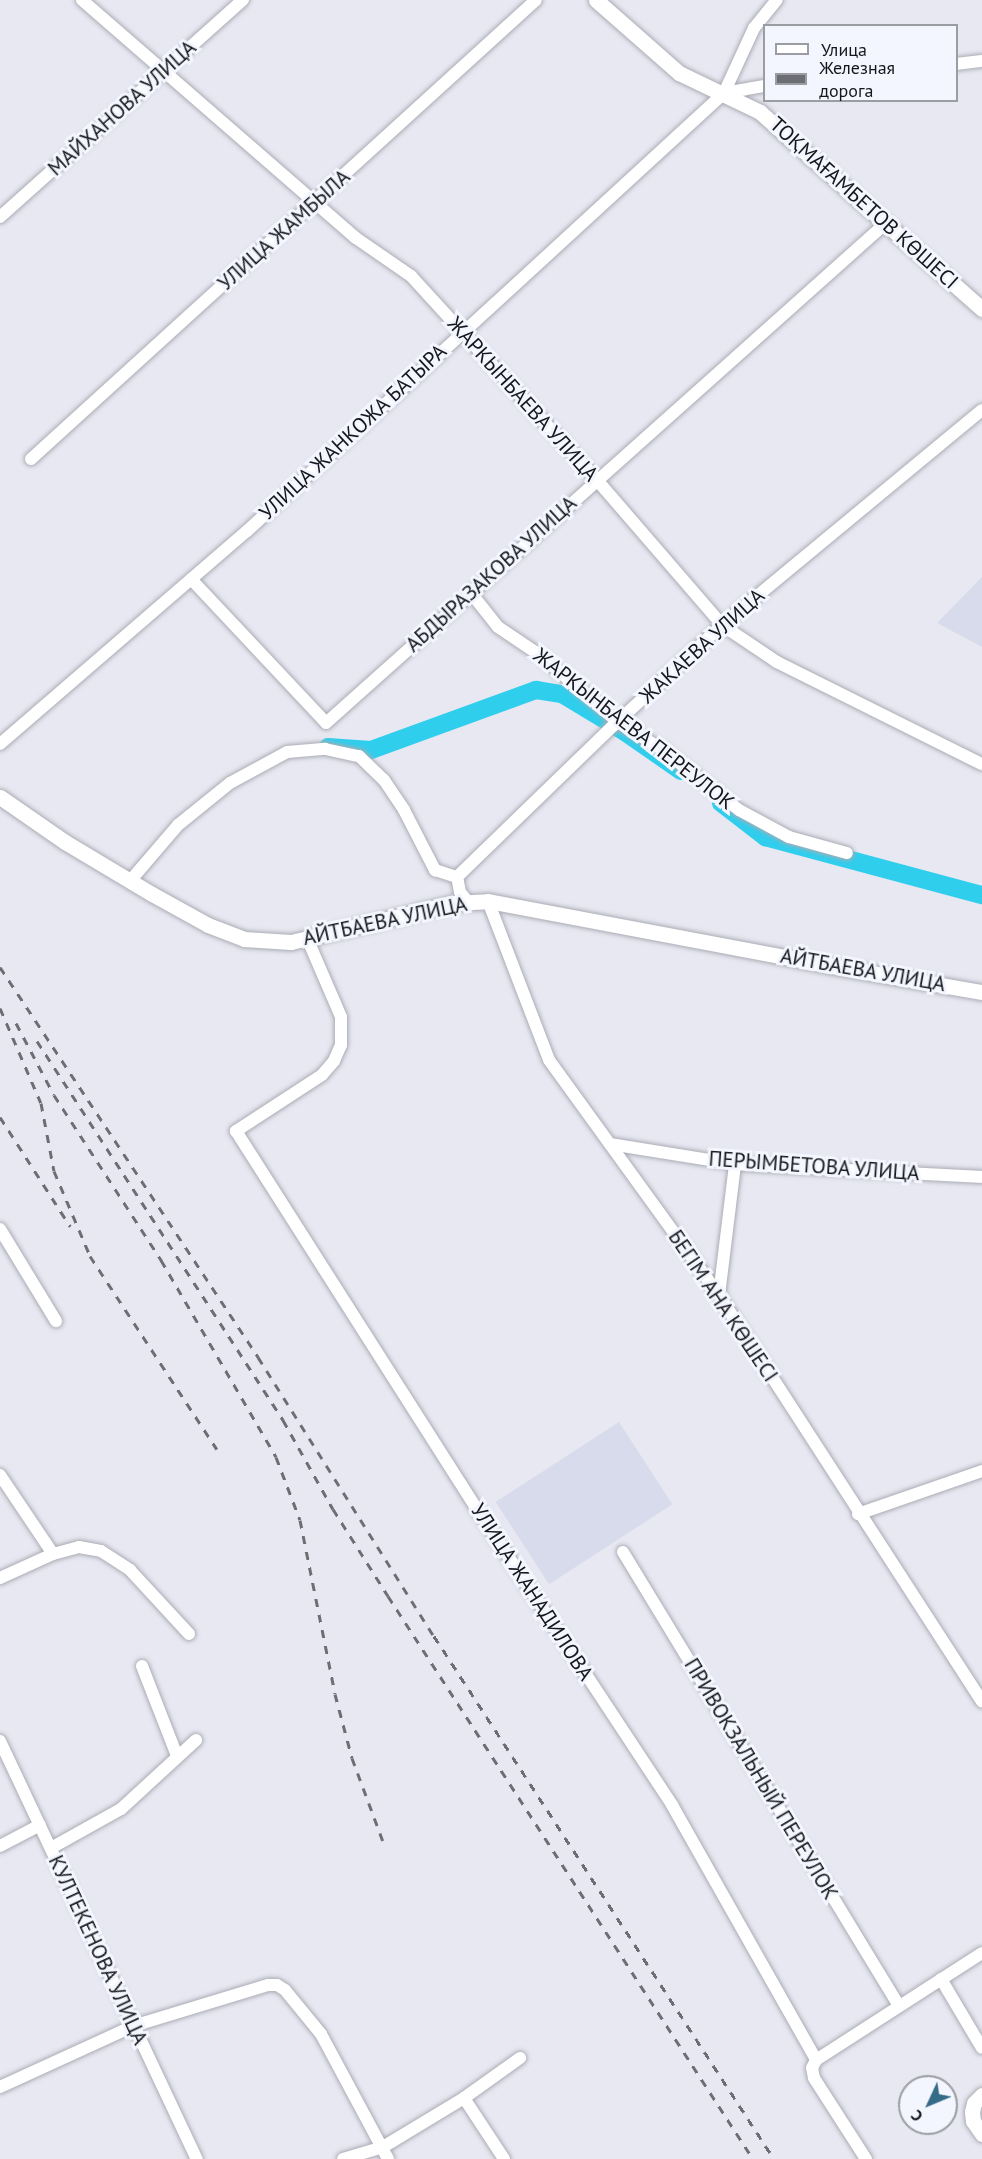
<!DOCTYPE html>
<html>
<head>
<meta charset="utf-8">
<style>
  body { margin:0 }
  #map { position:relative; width:982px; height:2159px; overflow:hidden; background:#e7e8f1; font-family:"PT Sans",sans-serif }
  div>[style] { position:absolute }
  .built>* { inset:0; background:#d8dbeb; transform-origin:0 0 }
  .river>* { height:18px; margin:-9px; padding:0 9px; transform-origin:9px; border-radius:9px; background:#30ceed }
  .roads { filter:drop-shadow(0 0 2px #abacb5) drop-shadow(0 0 2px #abacb5) }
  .minor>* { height:12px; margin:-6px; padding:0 6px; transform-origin:6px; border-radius:6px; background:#fff }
  .tertiary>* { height:15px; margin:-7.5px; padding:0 7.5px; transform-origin:7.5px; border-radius:7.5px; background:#fff }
  .rail>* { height:3px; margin-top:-1.5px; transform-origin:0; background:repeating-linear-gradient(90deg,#6d6e74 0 8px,transparent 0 16px) }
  span { translate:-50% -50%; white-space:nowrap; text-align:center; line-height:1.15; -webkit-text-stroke:6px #f4f6ff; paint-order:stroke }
  .street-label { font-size:21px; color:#16171a }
  .legend { position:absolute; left:763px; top:24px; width:195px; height:78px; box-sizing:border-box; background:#f4f6ff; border:2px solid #9b9da3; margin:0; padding:8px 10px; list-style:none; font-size:18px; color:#16171a }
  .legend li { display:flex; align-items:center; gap:12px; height:30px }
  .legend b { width:30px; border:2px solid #9b9da3 }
  .north { position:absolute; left:898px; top:2075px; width:60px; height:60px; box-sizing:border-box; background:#f4f6ff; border:2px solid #9b9da3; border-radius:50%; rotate:226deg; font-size:16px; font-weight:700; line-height:24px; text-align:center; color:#16171a }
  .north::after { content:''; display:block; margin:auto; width:21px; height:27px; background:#346c87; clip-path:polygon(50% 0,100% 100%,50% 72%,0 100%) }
</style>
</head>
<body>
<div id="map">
  <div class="built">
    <div style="clip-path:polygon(982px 577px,982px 647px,937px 623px)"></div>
    <div style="left:619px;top:1422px;width:98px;height:147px;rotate:57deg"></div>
  </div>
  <div class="river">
    <div style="left:328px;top:747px;width:43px;rotate:4deg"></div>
    <div style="left:371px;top:750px;width:176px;rotate:-20deg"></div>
    <div style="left:536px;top:690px;width:26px;rotate:9deg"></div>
    <div style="left:562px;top:694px;width:74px;rotate:31.1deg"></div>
    <div style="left:625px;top:732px;width:68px;rotate:34.9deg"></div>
    <div style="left:721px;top:803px;width:56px;rotate:37.7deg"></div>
    <div style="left:765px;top:837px;width:225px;rotate:15deg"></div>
  </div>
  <div class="roads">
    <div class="minor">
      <div style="left:82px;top:0;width:363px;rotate:41deg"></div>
      <div style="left:356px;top:238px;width:67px;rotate:34.6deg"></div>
      <div style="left:411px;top:276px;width:276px;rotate:47.6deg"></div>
      <div style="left:597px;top:480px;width:191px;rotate:49.2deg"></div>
      <div style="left:722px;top:625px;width:66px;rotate:33.9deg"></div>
      <div style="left:777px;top:662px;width:229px;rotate:26.5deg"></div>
      <div style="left:956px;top:64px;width:26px;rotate:-7deg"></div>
      <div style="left:724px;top:93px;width:72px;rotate:-65.2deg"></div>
      <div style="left:754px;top:28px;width:36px;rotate:-51deg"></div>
      <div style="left:0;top:217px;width:326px;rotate:-41.8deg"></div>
      <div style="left:31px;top:459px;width:682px;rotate:-42.27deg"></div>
      <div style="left:191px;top:579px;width:197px;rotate:46.8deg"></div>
      <div style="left:326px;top:723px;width:751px;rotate:-41.76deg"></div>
      <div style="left:471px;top:593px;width:43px;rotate:51.5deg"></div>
      <div style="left:498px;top:627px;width:52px;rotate:34deg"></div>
      <div style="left:541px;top:656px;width:101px;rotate:40.6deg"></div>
      <div style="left:618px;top:722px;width:53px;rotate:31.9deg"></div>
      <div style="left:663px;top:750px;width:97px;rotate:38.3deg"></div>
      <div style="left:739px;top:810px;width:57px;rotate:28.4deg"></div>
      <div style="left:789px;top:837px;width:60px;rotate:15.4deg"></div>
      <div style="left:0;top:744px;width:326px;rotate:-40.8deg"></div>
      <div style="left:247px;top:531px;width:648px;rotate:-42.56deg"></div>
      <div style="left:724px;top:93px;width:41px;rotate:-9.9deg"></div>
      <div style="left:130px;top:881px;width:74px;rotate:-49.4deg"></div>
      <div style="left:178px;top:825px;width:67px;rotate:-38.9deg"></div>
      <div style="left:230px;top:783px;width:65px;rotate:-28.5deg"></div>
      <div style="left:287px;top:752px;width:38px;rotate:-5deg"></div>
      <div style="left:325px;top:749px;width:35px;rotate:12deg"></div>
      <div style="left:359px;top:756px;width:35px;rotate:44deg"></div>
      <div style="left:384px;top:780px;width:36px;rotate:56deg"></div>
      <div style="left:404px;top:810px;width:68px;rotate:62.7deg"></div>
      <div style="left:435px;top:870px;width:23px;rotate:18deg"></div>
      <div style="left:488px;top:901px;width:170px;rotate:69deg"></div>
      <div style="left:549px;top:1060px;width:290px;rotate:54.1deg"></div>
      <div style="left:719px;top:1295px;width:484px;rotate:57.1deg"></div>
      <div style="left:468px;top:902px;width:13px;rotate:-129deg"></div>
      <div style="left:460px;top:892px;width:15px;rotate:-101deg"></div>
      <div style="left:457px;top:877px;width:219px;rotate:-44.1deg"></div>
      <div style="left:614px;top:725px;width:147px;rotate:-42.8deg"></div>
      <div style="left:722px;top:625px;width:337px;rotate:-39.6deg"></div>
      <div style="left:307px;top:938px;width:86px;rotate:66.7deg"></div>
      <div style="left:341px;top:1017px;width:28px;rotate:90deg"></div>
      <div style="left:341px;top:1045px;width:17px;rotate:114deg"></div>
      <div style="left:334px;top:1061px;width:18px;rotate:131deg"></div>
      <div style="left:322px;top:1075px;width:103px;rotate:146.9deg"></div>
      <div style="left:236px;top:1131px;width:452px;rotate:57.5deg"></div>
      <div style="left:479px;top:1512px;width:351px;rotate:56.6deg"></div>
      <div style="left:672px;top:1805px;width:293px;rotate:60.5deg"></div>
      <div style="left:610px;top:1144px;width:127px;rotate:9.1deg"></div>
      <div style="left:735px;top:1164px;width:247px;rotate:3deg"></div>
      <div style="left:0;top:1229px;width:108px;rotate:58.7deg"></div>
      <div style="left:719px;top:1295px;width:132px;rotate:-83deg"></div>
      <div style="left:0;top:1475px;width:95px;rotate:56.1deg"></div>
      <div style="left:858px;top:1514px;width:131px;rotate:-19.1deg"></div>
      <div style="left:623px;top:1552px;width:531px;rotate:58.7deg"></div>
      <div style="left:0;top:1578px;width:58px;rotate:-24.4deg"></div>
      <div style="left:53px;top:1554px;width:27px;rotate:-15deg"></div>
      <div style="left:79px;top:1547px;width:22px;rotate:10deg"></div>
      <div style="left:101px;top:1551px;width:35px;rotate:33deg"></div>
      <div style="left:130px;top:1570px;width:87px;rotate:47.3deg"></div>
      <div style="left:142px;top:1666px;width:97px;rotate:68.7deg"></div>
      <div style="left:0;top:1741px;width:462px;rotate:64.8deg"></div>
      <div style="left:0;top:1846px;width:45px;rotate:-27.7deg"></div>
      <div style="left:51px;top:1848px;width:80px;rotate:-29.1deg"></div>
      <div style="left:121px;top:1809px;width:102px;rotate:-42.6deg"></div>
      <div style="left:941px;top:1979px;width:80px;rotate:59.3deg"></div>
      <div style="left:0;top:2087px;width:146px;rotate:-24.6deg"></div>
      <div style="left:133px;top:2026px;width:141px;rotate:-16.9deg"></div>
      <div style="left:268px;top:1985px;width:9px"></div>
      <div style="left:277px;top:1985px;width:9px;rotate:32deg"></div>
      <div style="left:285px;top:1990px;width:57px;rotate:50.7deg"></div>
      <div style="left:321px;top:2034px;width:142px;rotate:61.8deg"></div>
      <div style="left:464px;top:2098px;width:73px;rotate:56.7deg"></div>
      <div style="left:343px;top:2159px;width:42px;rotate:-16.7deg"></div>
      <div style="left:383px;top:2147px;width:95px;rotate:-31.2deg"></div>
      <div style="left:464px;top:2098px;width:69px;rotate:-35.5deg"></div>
      <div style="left:866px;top:2159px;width:96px;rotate:-122.7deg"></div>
      <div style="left:814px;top:2078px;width:10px;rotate:-101deg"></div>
      <div style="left:812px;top:2068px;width:9px;rotate:-63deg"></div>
      <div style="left:816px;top:2060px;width:197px;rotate:-32.8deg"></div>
    </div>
    <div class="tertiary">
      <div style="left:596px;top:0;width:111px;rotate:41.3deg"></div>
      <div style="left:679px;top:73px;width:90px;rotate:25.7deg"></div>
      <div style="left:760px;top:112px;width:297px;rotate:41.6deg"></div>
      <div style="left:0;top:797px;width:79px;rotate:34.7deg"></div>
      <div style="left:65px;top:842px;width:101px;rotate:30.9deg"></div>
      <div style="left:152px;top:894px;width:64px;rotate:29deg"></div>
      <div style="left:208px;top:925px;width:39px;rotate:21deg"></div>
      <div style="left:244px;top:939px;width:47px;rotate:3.7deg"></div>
      <div style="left:291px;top:942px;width:167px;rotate:-13.5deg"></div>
      <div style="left:453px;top:903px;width:35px;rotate:-3deg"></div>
      <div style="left:488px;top:901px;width:349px;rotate:10.7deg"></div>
      <div style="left:831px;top:966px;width:153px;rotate:9.8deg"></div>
      <div style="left:982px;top:2095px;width:11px;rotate:135deg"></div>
      <div style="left:974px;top:2103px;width:9px;rotate:103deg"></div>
      <div style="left:972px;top:2112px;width:9px;rotate:84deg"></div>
      <div style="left:973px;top:2121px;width:16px;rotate:55deg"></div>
    </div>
  </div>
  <div class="rail">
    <div style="left:0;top:967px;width:468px;rotate:56.5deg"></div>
    <div style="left:258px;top:1357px;width:330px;rotate:57.8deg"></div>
    <div style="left:434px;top:1636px;width:624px;rotate:56.97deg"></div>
    <div style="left:0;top:1008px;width:103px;rotate:66.7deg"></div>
    <div style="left:41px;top:1103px;width:69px;rotate:79.2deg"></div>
    <div style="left:54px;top:1171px;width:92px;rotate:67deg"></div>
    <div style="left:90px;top:1256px;width:231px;rotate:56.7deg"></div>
    <div style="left:16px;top:1023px;width:81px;rotate:62.2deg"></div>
    <div style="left:54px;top:1095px;width:197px;rotate:57deg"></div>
    <div style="left:161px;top:1260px;width:228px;rotate:59.7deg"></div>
    <div style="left:276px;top:1457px;width:67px;rotate:69.1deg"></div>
    <div style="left:300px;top:1520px;width:177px;rotate:78.6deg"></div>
    <div style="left:335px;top:1694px;width:66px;rotate:75.1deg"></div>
    <div style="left:352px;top:1758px;width:92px;rotate:69.6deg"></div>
    <div style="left:37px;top:1041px;width:452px;rotate:57deg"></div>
    <div style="left:283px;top:1420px;width:102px;rotate:60.7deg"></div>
    <div style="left:333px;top:1509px;width:103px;rotate:57.7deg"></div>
    <div style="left:388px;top:1596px;width:671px;rotate:57.04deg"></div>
    <div style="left:0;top:1117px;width:130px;rotate:57.3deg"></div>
  </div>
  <div class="street-label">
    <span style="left:122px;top:108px;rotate:-42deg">МАЙХАНОВА УЛИЦА</span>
    <span style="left:864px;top:203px;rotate:42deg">ТОҚМАҒАМБЕТОВ КӨШЕСІ</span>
    <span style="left:284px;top:230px;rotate:-42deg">УЛИЦА ЖАМБЫЛА</span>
    <span style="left:523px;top:399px;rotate:48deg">ЖАРКЫНБАЕВА УЛИЦА</span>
    <span style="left:353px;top:432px;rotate:-43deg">УЛИЦА ЖАНКОЖА БАТЫРА</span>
    <span style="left:491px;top:574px;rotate:-42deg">АБДЫРАЗАКОВА УЛИЦА</span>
    <span style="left:702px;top:646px;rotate:-42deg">ЖАКАЕВА УЛИЦА</span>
    <span style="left:634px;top:729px;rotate:38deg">ЖАРКЫНБАЕВА ПЕРЕУЛОК</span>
    <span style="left:385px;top:921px;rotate:-12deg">АЙТБАЕВА УЛИЦА</span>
    <span style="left:863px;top:970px;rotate:10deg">АЙТБАЕВА УЛИЦА</span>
    <span style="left:814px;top:1166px;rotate:4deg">ПЕРЫМБЕТОВА УЛИЦА</span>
    <span style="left:723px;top:1306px;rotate:56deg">БЕГІМ АНА КӨШЕСІ</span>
    <span style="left:532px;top:1592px;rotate:57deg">УЛИЦА ЖАНАДИЛОВА</span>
    <span style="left:761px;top:1779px;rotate:59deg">ПРИВОКЗАЛЬНЫЙ ПЕРЕУЛОК</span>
    <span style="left:98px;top:1950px;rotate:65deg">КУЛТЕКЕНОВА УЛИЦА</span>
  </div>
  <ul class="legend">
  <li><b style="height:8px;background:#fff"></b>Улица</li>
  <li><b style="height:8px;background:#6d6e74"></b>Железная дорога</li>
  </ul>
  <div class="north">С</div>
</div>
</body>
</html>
